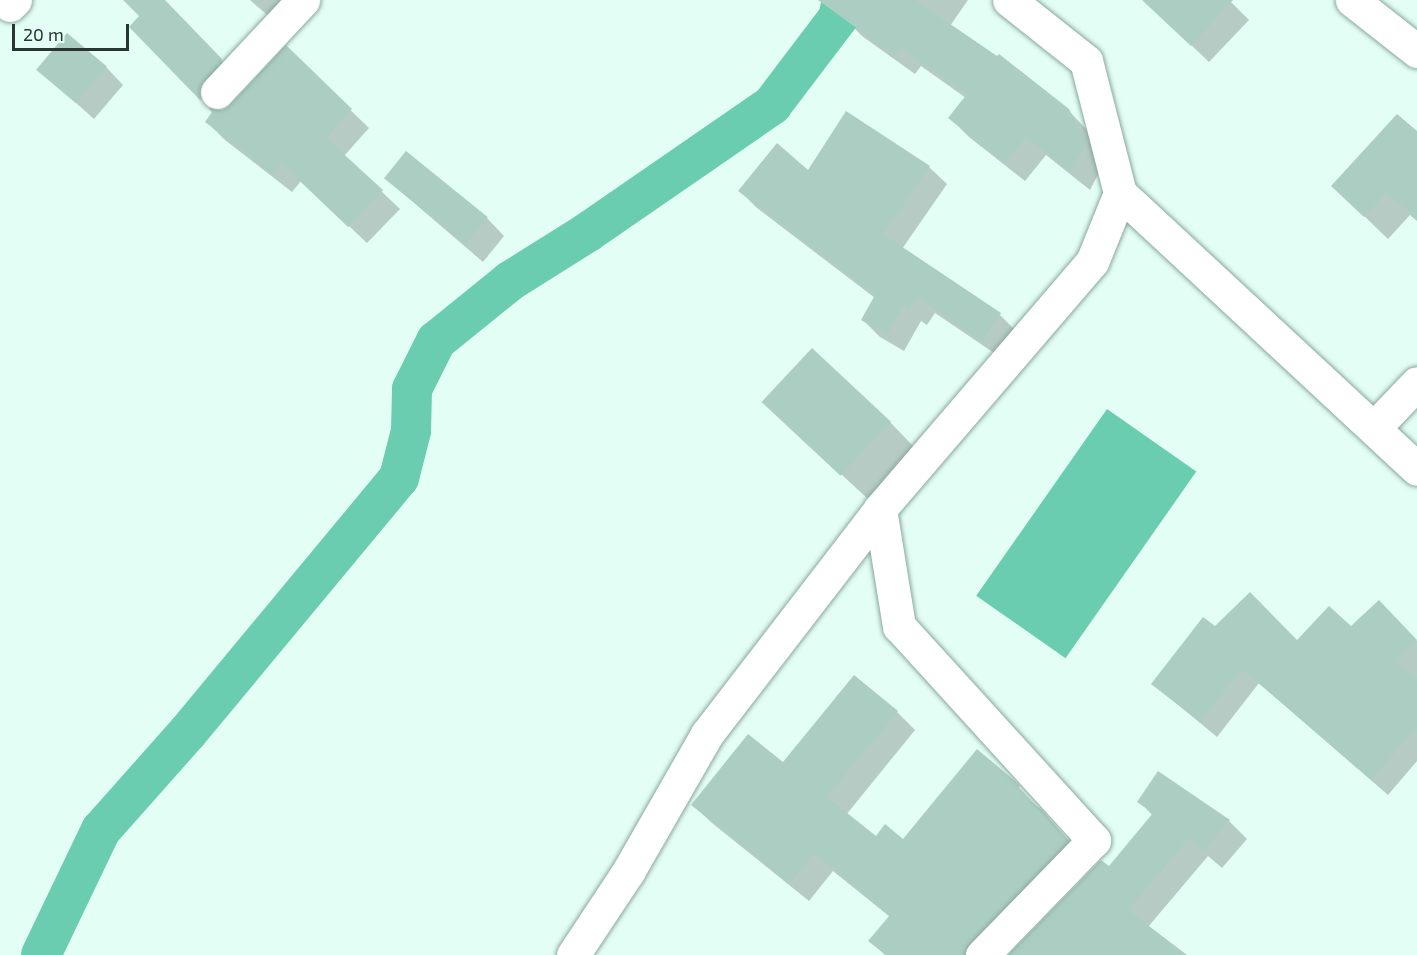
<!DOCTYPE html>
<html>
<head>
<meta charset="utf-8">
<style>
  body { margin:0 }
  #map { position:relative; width:1417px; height:955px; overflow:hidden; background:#e3fef4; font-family:"Exo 2",sans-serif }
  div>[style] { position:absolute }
  .water>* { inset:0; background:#6bcdb0; transform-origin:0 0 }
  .shadow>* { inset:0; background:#0003 }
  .canal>* { height:40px; margin:-20px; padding:0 20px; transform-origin:20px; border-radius:20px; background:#6bcdb0 }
  .building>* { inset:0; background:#accec2; transform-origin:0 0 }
  .roads { filter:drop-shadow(0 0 2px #88a89d) drop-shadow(0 0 2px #88a89d) }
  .minor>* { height:33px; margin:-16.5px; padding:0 16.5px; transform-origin:16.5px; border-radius:16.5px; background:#fff }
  span { translate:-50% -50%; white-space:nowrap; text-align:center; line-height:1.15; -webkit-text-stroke:6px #e3fef4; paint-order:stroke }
  .scale { position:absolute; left:12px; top:24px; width:117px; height:27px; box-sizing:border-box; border:3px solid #283631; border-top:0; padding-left:8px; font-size:18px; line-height:21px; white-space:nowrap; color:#283631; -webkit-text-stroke:4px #e3fef4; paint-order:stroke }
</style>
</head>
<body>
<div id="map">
  <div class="water">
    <div style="left:1107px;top:409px;width:109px;height:228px;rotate:35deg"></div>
  </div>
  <div class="shadow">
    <div style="clip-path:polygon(125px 0,163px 0,239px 78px,216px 105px,217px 111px,222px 112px,231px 106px,286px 48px,369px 128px,344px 156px,400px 209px,367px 243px,301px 181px,292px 192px,225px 140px,207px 122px,214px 112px,131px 27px,141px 16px)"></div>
    <div style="clip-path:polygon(250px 0,289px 0,273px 20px)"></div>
    <div style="clip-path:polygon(855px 0,968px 0,950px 26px,1068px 110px,1087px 130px,1104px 163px,1090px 190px,1046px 155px,1025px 181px,969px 137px,950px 118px,966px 98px,921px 66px,915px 74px,862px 36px,843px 17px)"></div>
    <div style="clip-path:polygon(1152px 0,1229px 0,1249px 20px,1209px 62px,1166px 21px)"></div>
    <div style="clip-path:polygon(106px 67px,123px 85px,94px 119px,38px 69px)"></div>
    <div style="clip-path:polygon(846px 113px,929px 167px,947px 184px,902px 249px,1000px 315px,1017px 332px,1000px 357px,935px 313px,927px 325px,921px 321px,904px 351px,880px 337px,863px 320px,875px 298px,757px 208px,740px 191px,809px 172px)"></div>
    <div style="clip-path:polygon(1417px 133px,1417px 221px,1410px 215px,1388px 239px,1333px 186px)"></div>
    <div style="clip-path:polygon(385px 178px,487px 218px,504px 236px,483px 262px)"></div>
    <div style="clip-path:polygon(890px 422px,915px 448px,868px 499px,790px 427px)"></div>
    <div style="clip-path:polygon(1379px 602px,1417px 641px,1417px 761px,1388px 795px,1259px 683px,1217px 737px,1153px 684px,1215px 628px,1297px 642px,1351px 628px)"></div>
    <div style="clip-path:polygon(897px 712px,915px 730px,846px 815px,876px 838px,903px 841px,1014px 782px,1086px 859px,992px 955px,885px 955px,870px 941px,890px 917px,833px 871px,809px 901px,712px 823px,693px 805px)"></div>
    <div style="clip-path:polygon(1139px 801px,1229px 821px,1247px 839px,1222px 868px,1208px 856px,1148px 927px,1181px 955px,1010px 955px,1109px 868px,1153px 816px)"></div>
  </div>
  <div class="canal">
    <div style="left:41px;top:955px;width:139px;rotate:-64.4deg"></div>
    <div style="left:101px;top:830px;width:131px;rotate:-48.4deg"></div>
    <div style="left:188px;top:732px;width:330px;rotate:-50.3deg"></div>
    <div style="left:399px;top:478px;width:49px;rotate:-75.7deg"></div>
    <div style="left:411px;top:431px;width:42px;rotate:-88.6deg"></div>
    <div style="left:412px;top:389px;width:54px;rotate:-63.4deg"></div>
    <div style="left:436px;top:341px;width:95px;rotate:-39deg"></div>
    <div style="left:510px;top:281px;width:92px;rotate:-32.1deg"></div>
    <div style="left:588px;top:232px;width:224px;rotate:-34.6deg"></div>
    <div style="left:772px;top:105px;width:109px;rotate:-52.8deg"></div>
    <div style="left:838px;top:18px;width:18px;rotate:-77deg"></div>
  </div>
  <div class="building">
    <div style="clip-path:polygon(123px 0,165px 0,222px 59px,199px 87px,201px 101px,129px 27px,139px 16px)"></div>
    <div style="clip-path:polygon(818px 0,915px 0,997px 56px,999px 54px,1069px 109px,1086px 143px,1070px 172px,1026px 137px,1005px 163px,948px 118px,967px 94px,901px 48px,895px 56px)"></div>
    <div style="clip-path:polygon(1142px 0,1233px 0,1191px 46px)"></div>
    <div style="left:67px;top:33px;width:52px;height:48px;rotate:40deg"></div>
    <div style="clip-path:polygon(286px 45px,352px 109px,326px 138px,383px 190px,348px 227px,282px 164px,274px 175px,205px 122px,212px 112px,208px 108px,222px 110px,230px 105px)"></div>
    <div style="clip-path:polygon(846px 111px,930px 166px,883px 234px,1001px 313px,982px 341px,917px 297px,909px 309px,904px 305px,887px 335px,861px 320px,875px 295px,738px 191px,777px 143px,808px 170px)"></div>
    <div style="clip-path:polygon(1397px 114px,1417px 131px,1417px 218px,1386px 193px,1364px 217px,1331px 186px)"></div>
    <div style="left:406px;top:151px;width:105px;height:35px;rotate:39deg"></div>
    <div style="left:812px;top:348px;width:108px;height:74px;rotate:43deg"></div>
    <div style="clip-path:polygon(1250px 592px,1297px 640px,1329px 606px,1351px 626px,1379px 600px,1417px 640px,1396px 661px,1417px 679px,1417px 727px,1371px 780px,1242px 669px,1200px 722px,1151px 684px,1203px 617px,1215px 626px)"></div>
    <div style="clip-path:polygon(854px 675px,898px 711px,827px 797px,876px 836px,885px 824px,903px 839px,977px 749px,1015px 781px,1020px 786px,1017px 790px,1042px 810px,1068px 840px,969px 942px,964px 955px,886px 955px,868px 941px,890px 915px,814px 853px,790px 883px,691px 805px,748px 734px,783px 762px)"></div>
    <div style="clip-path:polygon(1158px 771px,1230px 820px,1203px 851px,1189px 838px,1128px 910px,1187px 955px,1008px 955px,1101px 860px,1109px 866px,1153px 813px,1137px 802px)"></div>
  </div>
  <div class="roads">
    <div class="minor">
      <div style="left:1352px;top:0;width:83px;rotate:38.1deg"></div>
      <div style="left:10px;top:5px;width:7px;rotate:-45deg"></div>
      <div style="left:217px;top:92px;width:126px;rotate:-46.9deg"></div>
      <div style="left:1120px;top:193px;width:405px;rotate:42.9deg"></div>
      <div style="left:1374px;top:428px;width:62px;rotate:-46.3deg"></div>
      <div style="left:880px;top:509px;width:119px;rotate:80.8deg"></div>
      <div style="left:899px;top:626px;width:290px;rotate:47.7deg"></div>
      <div style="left:1094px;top:840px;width:161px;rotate:134.2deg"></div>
      <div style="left:573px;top:955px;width:100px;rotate:-56.5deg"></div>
      <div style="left:628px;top:872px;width:159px;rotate:-60.2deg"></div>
      <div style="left:707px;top:734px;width:284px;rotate:-52.4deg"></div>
      <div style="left:880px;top:509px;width:326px;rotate:-49.4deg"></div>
      <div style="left:1092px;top:262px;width:74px;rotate:-67.9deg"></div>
      <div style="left:1120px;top:193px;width:136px;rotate:-104.4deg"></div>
      <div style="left:1086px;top:61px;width:98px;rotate:-141.6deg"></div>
    </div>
  </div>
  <div class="scale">20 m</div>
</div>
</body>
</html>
